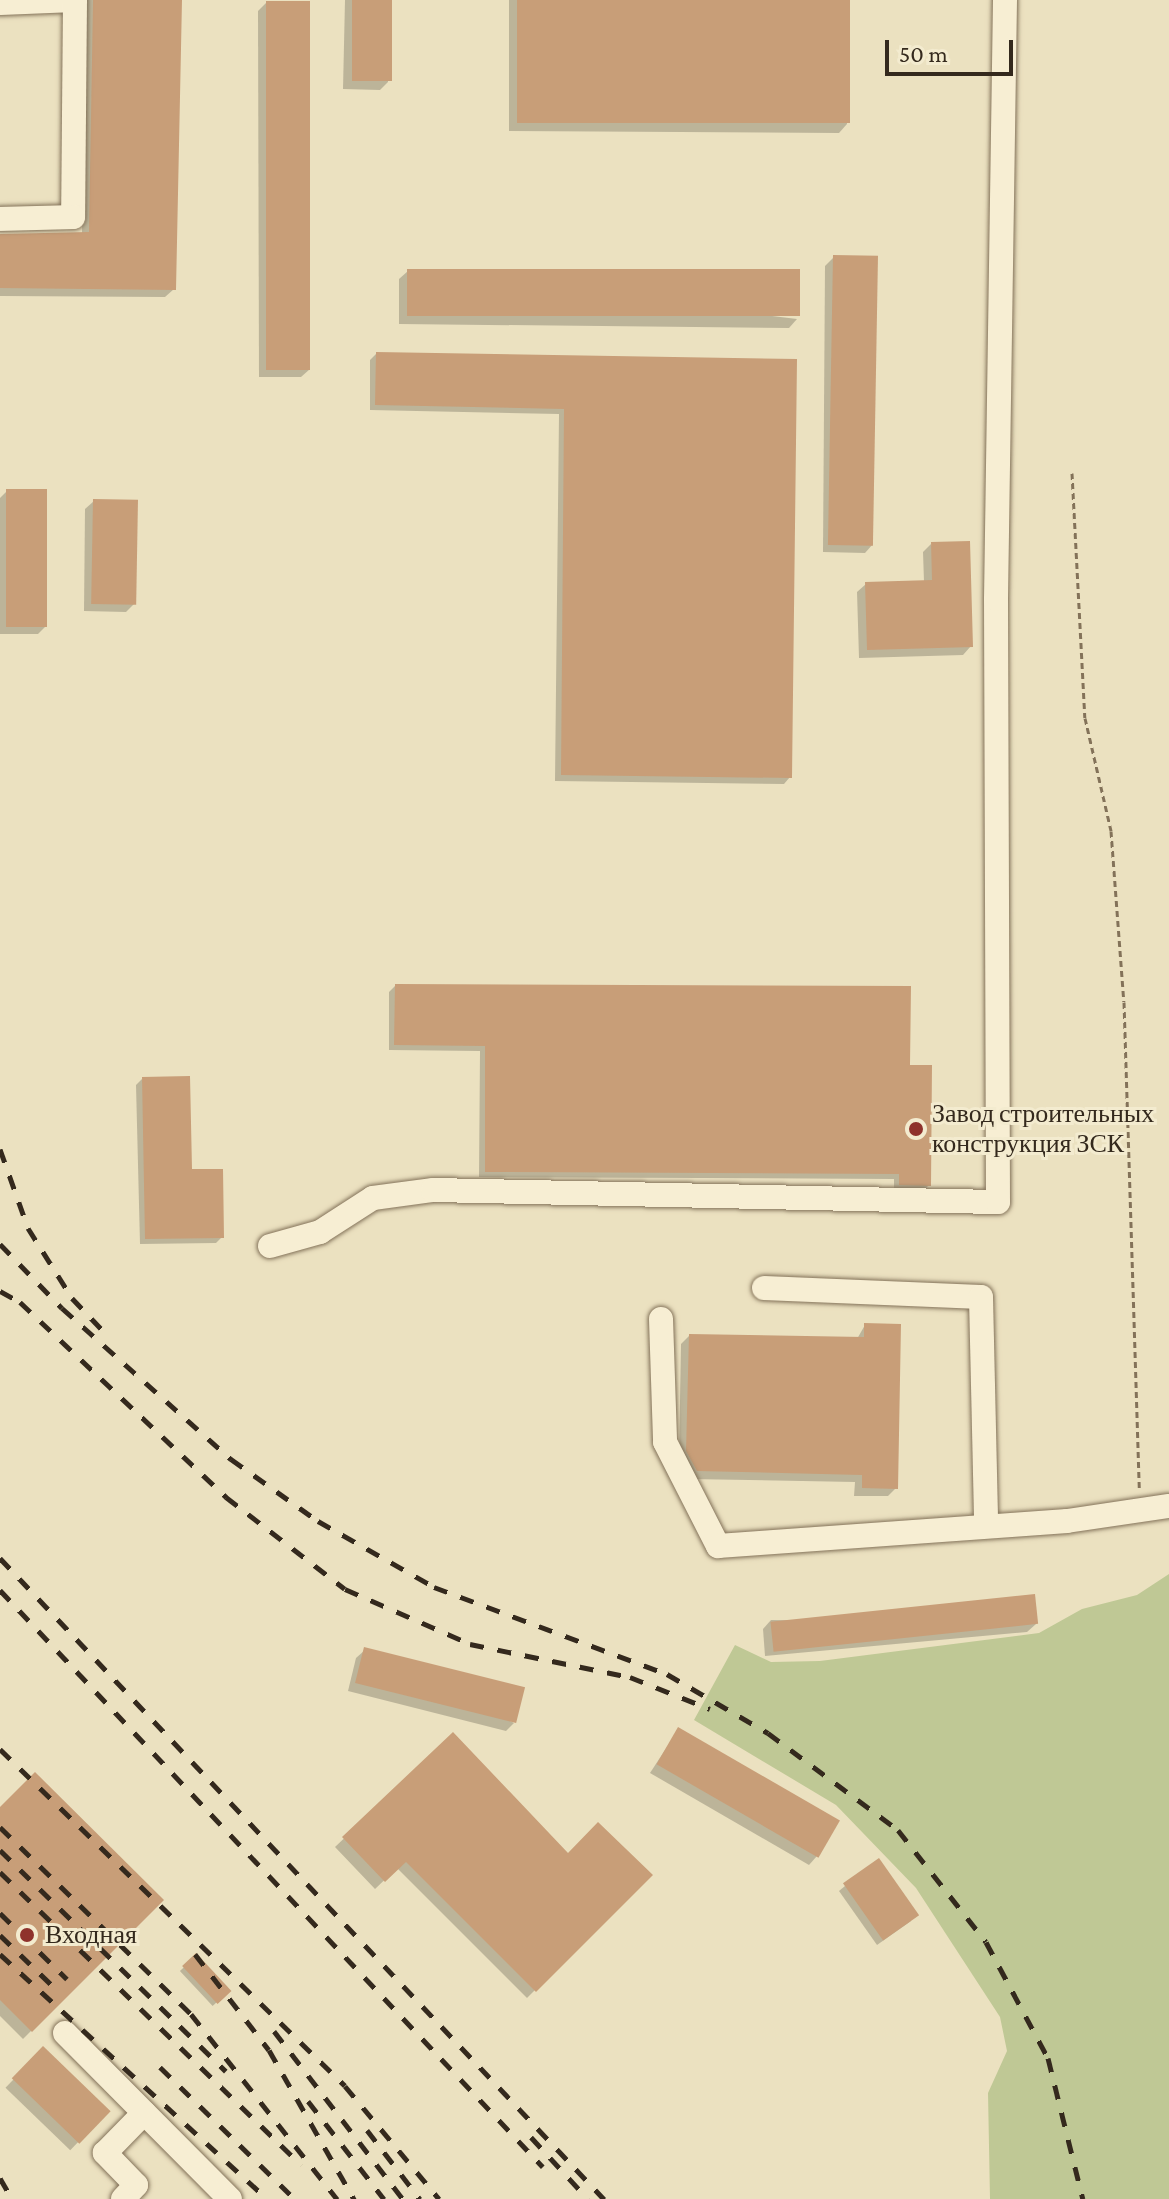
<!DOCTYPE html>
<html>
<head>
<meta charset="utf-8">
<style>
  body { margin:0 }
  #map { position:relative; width:1169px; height:2199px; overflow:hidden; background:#ebe1c0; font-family:"Crimson Pro",serif }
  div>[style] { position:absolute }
  .green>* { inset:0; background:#bfc895 }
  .shadow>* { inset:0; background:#0003; transform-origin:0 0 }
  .building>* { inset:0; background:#c89e78; transform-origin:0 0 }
  .path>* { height:3px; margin-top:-1.5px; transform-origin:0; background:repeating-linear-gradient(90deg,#837259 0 6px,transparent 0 10px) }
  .roads { filter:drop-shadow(0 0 2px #837259) drop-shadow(0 0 2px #837259) }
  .minor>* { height:24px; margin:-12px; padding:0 12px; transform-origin:12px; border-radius:12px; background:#f7eed3 }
  .rail>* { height:5px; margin-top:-2.5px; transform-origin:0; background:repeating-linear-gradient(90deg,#34291d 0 14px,transparent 0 28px) }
  .dots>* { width:22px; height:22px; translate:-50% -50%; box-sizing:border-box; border:4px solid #f3ebcf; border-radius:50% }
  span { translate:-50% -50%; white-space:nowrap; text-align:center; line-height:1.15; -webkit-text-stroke:6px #f3ebcf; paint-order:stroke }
  .poi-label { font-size:26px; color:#34291d }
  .left { translate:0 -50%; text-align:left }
  .scale { position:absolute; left:885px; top:40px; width:128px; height:36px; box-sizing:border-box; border:4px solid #34291d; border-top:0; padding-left:10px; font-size:24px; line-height:28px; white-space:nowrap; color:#34291d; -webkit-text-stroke:6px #f3ebcf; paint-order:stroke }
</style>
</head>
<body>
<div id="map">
  <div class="green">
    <div style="clip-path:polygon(1169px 1574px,1169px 2199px,990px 2199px,988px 2093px,1007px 2051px,1000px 2017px,916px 1888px,836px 1805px,694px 1720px,735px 1645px,771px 1662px,820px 1661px,1039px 1633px,1082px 1609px,1137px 1595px)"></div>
  </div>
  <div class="shadow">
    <div style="clip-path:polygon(85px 0,179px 0,174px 289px,165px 297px,0 296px,0 234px,82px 234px)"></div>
    <div style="clip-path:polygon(345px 0,390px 0,388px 82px,380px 90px,343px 89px)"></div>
    <div style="clip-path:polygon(509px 0,848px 0,847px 124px,839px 133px,509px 131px)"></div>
    <div style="clip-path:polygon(266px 3px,310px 369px,301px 377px,259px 377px,258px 11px)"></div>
    <div style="clip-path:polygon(834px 257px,873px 544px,865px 553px,823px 552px,825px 266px)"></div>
    <div style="clip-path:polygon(408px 271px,797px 319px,789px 328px,399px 324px,399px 279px)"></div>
    <div style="clip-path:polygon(376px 354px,794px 361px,790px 777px,784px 784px,555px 781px,559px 414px,370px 410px,370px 360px)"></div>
    <div style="clip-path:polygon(7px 491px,46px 626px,38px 634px,0 634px,0 498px)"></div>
    <div style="clip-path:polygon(94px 501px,134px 604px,126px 612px,84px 611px,85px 509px)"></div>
    <div style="clip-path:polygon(931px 544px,971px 646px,963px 655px,859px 658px,857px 592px,866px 584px,924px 582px,923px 552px)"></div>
    <div style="clip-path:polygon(395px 986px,908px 1067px,929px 1185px,923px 1191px,894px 1190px,894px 1179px,479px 1177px,480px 1051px,389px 1050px,389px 992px)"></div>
    <div style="clip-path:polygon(142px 1079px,222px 1237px,216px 1243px,140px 1244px,136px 1085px)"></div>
    <div style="clip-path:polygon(865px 1325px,896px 1488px,888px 1496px,854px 1496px,855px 1482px,688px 1479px,679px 1460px,681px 1344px,689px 1336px,857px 1339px)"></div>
    <div style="clip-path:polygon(771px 1620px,1036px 1624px,1027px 1632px,765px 1656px,763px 1629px)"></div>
    <div style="clip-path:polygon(365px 1650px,514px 1723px,506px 1731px,348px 1691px,356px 1658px)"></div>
    <div style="clip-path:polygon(678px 1730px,837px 1821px,817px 1856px,809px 1865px,650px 1773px)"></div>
    <div style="clip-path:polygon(453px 1735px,568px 1855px,650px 1875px,527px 1998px,397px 1868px,375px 1889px,335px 1847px)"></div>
    <div style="clip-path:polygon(0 1810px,161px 1900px,23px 2039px,0 2016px)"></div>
    <div style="clip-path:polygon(845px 1886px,911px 1921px,877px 1945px,839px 1891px)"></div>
    <div style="left:196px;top:1956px;width:48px;height:22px;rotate:47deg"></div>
    <div style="left:43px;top:2049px;width:90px;height:54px;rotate:44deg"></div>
  </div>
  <div class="building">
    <div style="clip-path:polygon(93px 0,182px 0,176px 290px,0 288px,0 234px,89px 232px)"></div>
    <div style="left:352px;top:0;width:40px;height:81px"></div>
    <div style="left:517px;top:0;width:333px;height:123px"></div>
    <div style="left:266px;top:1px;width:44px;height:369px"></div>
    <div style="left:833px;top:255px;width:45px;height:290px;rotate:1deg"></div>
    <div style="left:407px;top:269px;width:393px;height:47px"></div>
    <div style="clip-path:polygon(376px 352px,797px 359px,792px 778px,561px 775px,564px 409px,375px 405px)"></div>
    <div style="left:6px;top:489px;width:41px;height:138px"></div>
    <div style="left:93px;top:499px;width:45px;height:105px;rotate:1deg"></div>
    <div style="clip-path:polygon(970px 541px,973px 647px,867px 650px,865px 582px,932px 580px,931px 542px)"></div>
    <div style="clip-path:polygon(395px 984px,911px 986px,910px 1065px,932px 1065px,931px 1186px,899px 1185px,899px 1174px,485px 1172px,485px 1046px,394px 1045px)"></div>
    <div style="clip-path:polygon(190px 1076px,192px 1169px,223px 1169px,224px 1238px,145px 1239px,142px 1077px)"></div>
    <div style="clip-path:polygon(864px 1323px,901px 1324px,898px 1489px,862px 1488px,862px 1475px,697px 1471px,686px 1451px,689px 1334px,864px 1337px)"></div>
    <div style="left:1035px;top:1594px;width:30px;height:266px;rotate:84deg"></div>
    <div style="left:364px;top:1647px;width:166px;height:37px;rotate:14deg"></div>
    <div style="left:678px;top:1727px;width:187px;height:43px;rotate:30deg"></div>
    <div style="clip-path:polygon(453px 1732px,568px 1853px,598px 1822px,653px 1875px,536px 1992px,406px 1862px,385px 1882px,342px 1837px)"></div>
    <div style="clip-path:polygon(35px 1772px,164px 1900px,32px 2032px,0 2000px,0 1807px)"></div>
    <div style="left:879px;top:1858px;width:70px;height:44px;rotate:55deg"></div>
    <div style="left:196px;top:1953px;width:52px;height:19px;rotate:47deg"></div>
    <div style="left:43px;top:2046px;width:94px;height:45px;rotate:44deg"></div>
  </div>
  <div class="path">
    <div style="left:1072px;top:473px;width:245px;rotate:87deg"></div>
    <div style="left:1085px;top:718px;width:116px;rotate:77deg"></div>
    <div style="left:1111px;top:831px;width:171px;rotate:85.7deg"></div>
    <div style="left:1124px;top:1002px;width:488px;rotate:88.2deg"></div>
  </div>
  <div class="roads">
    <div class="minor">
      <div style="left:0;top:3px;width:75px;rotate:-2.3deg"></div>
      <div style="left:75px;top:0;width:217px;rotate:90.5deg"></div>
      <div style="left:73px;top:217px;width:73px;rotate:178.4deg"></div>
      <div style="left:270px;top:1246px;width:52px;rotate:-15.6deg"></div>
      <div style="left:320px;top:1232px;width:63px;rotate:-32.7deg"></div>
      <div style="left:373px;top:1198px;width:61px;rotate:-7.6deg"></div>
      <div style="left:433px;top:1190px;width:565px;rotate:1.22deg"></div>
      <div style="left:998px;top:1202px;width:603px;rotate:-90.19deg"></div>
      <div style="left:996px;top:599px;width:599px;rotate:-89.14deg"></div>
      <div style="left:764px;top:1288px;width:217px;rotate:2.4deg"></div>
      <div style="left:981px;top:1297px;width:229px;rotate:88.7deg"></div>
      <div style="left:661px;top:1319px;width:123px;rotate:88.1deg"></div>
      <div style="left:665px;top:1442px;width:117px;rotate:63deg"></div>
      <div style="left:718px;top:1546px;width:350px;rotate:-4.1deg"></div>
      <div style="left:1067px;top:1521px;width:103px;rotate:-8.4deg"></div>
      <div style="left:65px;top:2033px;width:234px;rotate:45.2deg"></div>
      <div style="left:123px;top:2199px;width:19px;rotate:-47deg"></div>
      <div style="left:136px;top:2185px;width:45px;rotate:-134.1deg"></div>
      <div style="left:105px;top:2153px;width:56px;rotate:-45.7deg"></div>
    </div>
  </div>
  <div class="rail">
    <div style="left:0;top:1149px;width:84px;rotate:70.5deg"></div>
    <div style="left:28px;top:1228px;width:83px;rotate:57.8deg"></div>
    <div style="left:72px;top:1298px;width:52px;rotate:46.5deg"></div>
    <div style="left:0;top:1244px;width:89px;rotate:45.9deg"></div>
    <div style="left:62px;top:1308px;width:227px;rotate:41.8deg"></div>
    <div style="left:231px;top:1459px;width:107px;rotate:35.5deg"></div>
    <div style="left:318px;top:1521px;width:133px;rotate:29.6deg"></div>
    <div style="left:434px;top:1587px;width:249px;rotate:20.5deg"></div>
    <div style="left:667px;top:1674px;width:117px;rotate:30.3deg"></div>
    <div style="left:768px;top:1733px;width:162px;rotate:36.7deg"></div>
    <div style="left:898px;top:1830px;width:142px;rotate:51.8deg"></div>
    <div style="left:986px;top:1942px;width:132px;rotate:61.9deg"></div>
    <div style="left:1048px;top:2058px;width:145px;rotate:76.1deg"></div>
    <div style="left:0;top:1291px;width:23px;rotate:29deg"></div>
    <div style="left:20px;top:1302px;width:284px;rotate:43.4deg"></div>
    <div style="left:226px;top:1497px;width:150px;rotate:37.7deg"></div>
    <div style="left:345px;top:1589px;width:137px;rotate:23.7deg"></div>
    <div style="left:470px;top:1644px;width:163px;rotate:11.7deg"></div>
    <div style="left:630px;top:1677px;width:86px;rotate:21.8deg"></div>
    <div style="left:0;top:1558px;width:881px;rotate:46.7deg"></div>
    <div style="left:0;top:1590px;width:792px;rotate:46.74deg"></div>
    <div style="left:0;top:1749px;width:482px;rotate:44.3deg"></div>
    <div style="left:345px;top:2086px;width:147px;rotate:50.2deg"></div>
    <div style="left:0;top:1827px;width:267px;rotate:44.4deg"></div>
    <div style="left:191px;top:2014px;width:236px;rotate:51.7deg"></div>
    <div style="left:0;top:1850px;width:316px;rotate:44.4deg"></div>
    <div style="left:0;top:1872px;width:420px;rotate:44.2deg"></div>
    <div style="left:0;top:1913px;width:94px;rotate:44.6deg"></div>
    <div style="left:0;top:1935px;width:79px;rotate:44deg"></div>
    <div style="left:0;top:1954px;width:362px;rotate:42.5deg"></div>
    <div style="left:195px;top:1954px;width:121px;rotate:52.4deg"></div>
    <div style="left:269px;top:2050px;width:172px;rotate:60.3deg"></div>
    <div style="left:274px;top:2031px;width:212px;rotate:52.5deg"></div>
    <div style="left:160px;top:2067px;width:189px;rotate:44.4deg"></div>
    <div style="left:308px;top:2101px;width:124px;rotate:52.2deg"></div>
    <div style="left:367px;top:2130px;width:87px;rotate:52.5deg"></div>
    <div style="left:531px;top:2137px;width:84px;rotate:47.4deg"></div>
    <div style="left:0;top:2178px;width:24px;rotate:60deg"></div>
  </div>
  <div class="dots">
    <div style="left:916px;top:1129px;background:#8f322c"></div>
    <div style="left:27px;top:1935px;background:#8f322c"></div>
  </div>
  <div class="poi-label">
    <span class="left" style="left:932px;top:1129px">Завод строительных<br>конструкция ЗСК</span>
    <span class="left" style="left:45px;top:1935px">Входная</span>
  </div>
  <div class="scale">50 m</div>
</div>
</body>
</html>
